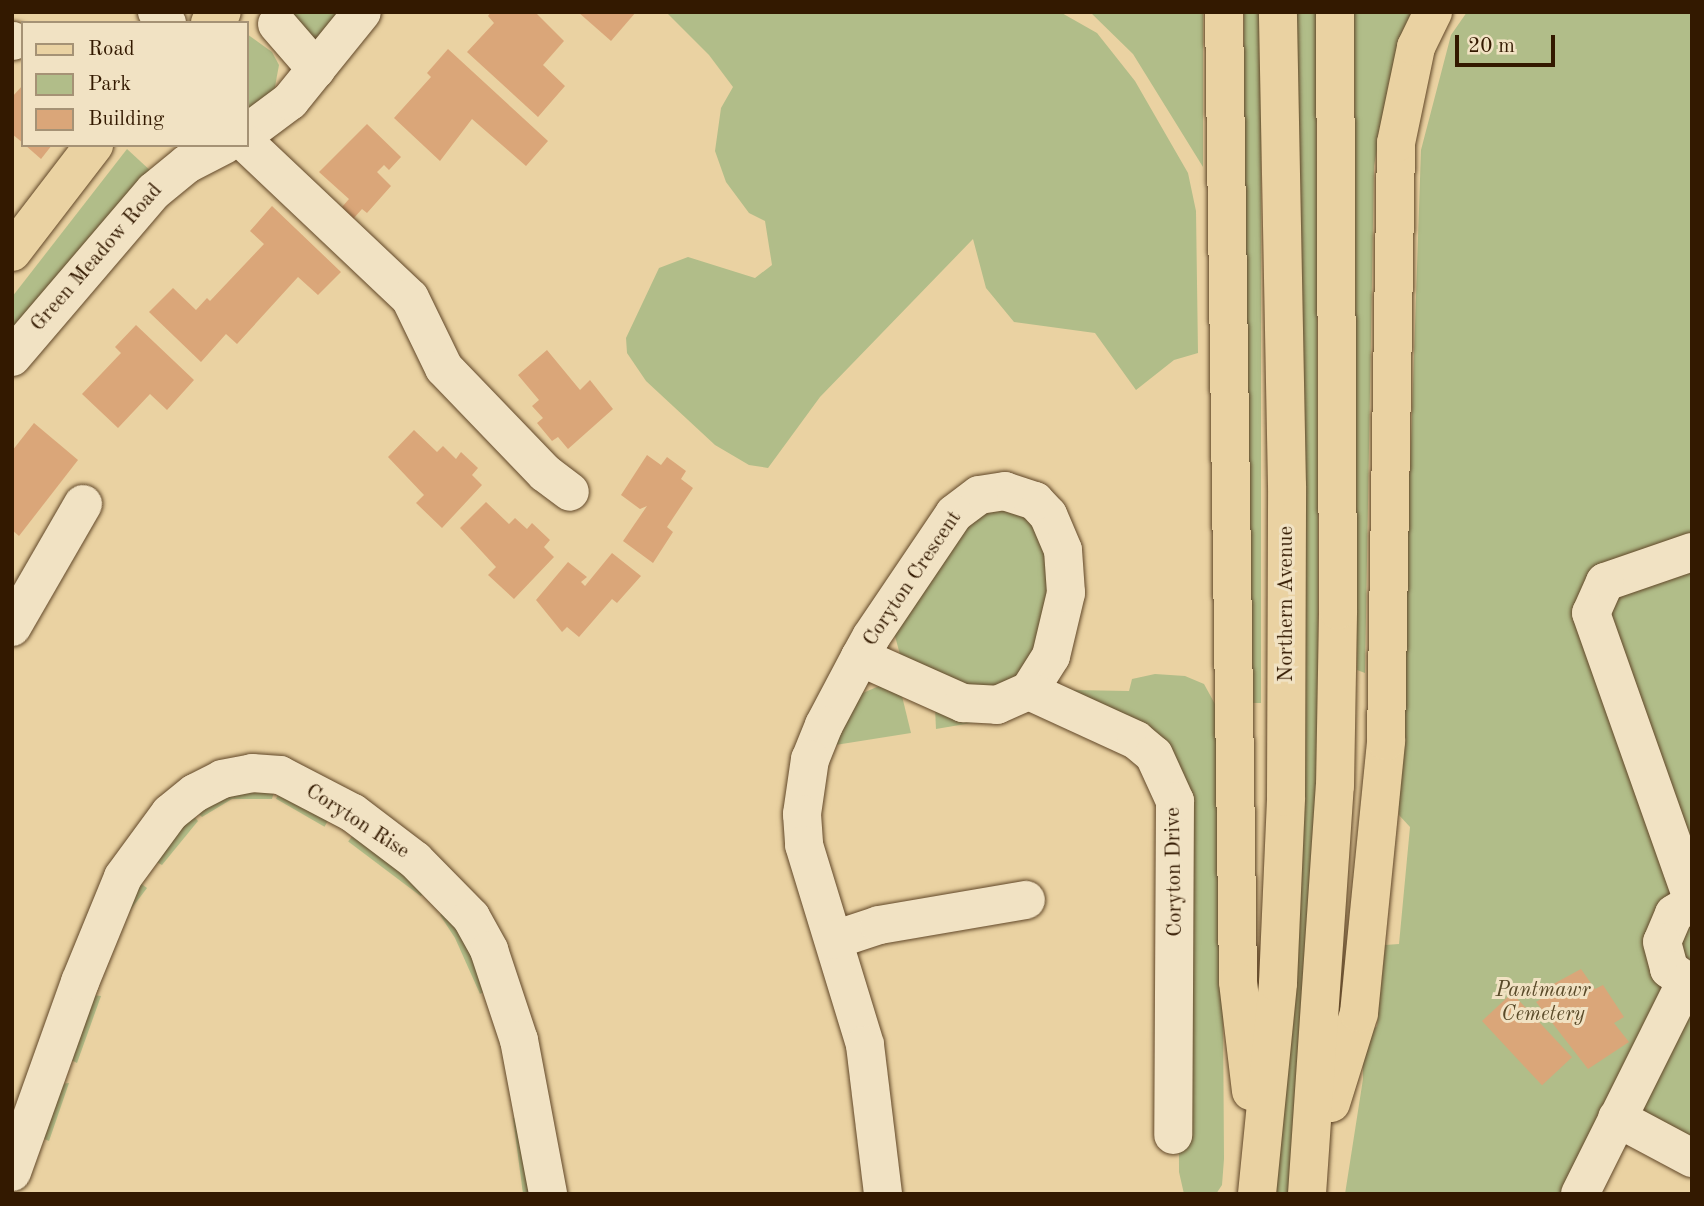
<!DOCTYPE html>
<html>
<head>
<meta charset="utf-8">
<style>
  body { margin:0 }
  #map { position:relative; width:1704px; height:1206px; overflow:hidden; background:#ead2a2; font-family:"Old Standard TT",serif }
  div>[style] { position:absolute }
  .green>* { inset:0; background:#b1bd89; transform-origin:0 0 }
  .building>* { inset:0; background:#daa679; transform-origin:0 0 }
  .roads { filter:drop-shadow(0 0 2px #614728) drop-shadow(0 0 2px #614728) }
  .minor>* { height:38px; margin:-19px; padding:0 19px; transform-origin:19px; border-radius:19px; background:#f1e2c3 }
  .major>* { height:38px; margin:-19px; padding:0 19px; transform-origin:19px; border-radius:19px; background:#ead2a2 }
  .highway>* { height:38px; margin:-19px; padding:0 19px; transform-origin:19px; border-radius:19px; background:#ead2a2 }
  span { translate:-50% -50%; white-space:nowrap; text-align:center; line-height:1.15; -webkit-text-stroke:6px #f1e2c3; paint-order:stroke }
  .street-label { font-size:21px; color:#331900 }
  .park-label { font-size:21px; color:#594a29; font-style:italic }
  .frame { position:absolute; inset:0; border:14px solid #331900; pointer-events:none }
  .legend { position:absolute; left:21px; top:21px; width:228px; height:126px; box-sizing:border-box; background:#f1e2c3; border:2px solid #a59275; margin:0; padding:9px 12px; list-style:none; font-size:21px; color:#331900 }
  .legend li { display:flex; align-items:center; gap:14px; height:35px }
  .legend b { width:35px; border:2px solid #a59275 }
  .scale { position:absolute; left:1455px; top:35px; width:100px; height:32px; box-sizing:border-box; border:4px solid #331900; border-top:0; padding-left:9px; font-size:21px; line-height:24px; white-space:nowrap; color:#331900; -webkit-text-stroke:5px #f1e2c3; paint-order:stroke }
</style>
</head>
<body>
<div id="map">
  <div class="green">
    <div style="clip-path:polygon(286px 12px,353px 12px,320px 41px,302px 40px)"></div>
    <div style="clip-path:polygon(666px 12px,1060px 12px,1097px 33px,1135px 81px,1188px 173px,1196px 211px,1198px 353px,1174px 360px,1136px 390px,1095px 333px,1014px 322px,986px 288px,973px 239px,820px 397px,768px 468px,749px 465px,715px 445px,646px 381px,627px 353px,626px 338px,659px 268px,688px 257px,755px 278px,772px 265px,765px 221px,749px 213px,726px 182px,715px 151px,721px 108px,733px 87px,709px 55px)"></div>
    <div style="clip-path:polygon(1090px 12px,1203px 12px,1203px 167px,1133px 54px)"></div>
    <div style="left:1244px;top:12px;width:17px;height:691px"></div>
    <div style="clip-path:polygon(1296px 12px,1316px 12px,1319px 766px,1290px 1194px,1273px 1194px)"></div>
    <div style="clip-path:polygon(1354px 12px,1413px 12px,1389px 81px,1374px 166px,1365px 673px,1357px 670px)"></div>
    <div style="clip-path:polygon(1467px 12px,1692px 12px,1692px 1171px,1618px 1132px,1587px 1194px,1345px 1194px,1363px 1079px,1363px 1038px,1377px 1026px,1385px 945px,1399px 944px,1410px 827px,1399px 815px,1397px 490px,1410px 473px,1421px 150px,1451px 35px)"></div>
    <div style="clip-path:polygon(247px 34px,272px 52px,279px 65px,274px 92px,247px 124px)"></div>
    <div style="clip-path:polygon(127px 149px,153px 173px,12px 335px,12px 297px)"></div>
    <div style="clip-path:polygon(993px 503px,1037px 520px,1053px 594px,1029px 671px,985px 694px,901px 658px,893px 629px,964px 521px)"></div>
    <div style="clip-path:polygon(1155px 674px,1185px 676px,1204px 684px,1221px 715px,1224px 1159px,1222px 1185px,1216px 1194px,1184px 1194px,1179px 1172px,1178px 798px,1072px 690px,1129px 691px,1132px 679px)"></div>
    <div style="clip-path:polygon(879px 686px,901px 692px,911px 733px,829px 746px,856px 696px)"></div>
    <div style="clip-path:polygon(935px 708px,989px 720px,936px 729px)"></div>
    <div style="clip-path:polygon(275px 788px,272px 799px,232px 799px,202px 817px,193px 809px,210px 798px)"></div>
    <div style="left:281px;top:790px;width:56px;height:10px;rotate:30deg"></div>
    <div style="clip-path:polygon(190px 812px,198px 821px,162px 865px,153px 860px)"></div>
    <div style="left:353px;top:835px;width:91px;height:8px;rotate:37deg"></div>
    <div style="left:139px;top:882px;width:10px;height:87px;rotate:37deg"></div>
    <div style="clip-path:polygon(447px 910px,452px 911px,487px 990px,480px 994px,455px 938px,440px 915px)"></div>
    <div style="clip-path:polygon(93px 995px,101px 996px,77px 1063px,71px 1060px)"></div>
    <div style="clip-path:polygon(69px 1083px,49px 1141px,39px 1137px,61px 1084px)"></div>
    <div style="clip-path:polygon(522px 1116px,535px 1194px,523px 1194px,513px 1118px)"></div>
  </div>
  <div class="building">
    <div style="clip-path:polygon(491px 12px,535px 12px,564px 41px,543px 65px,565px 86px,538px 117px,467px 52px,494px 23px,488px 16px)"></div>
    <div style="clip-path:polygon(578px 12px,636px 12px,611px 41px)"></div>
    <div style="clip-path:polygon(448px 49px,548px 141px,526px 166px,472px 119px,440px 161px,394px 118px,431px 77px,427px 73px)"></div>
    <div style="clip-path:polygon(23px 85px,23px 143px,12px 134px,12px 97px)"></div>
    <div style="clip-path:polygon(367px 124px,401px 157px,389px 170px,384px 165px,377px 172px,391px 186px,367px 213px,362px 209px,353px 219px,342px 207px,349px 199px,319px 172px)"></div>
    <div style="clip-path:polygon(25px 145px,52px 145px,41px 159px)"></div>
    <div style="clip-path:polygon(272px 206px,341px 272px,318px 295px,298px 277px,237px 344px,226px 334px,201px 362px,149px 312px,173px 288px,196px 310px,207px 298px,210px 301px,264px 244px,250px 231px)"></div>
    <div style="clip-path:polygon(136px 325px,194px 380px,167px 410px,150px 394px,118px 428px,82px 394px,121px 353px,115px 347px)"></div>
    <div style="clip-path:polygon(547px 350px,580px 390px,590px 380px,613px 409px,568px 449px,558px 437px,552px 441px,537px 423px,543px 418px,532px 406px,539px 400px,518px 375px)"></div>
    <div style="clip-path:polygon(34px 423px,78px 460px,19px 536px,12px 530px,12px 451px)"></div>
    <div style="clip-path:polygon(414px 430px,437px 452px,443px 446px,456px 459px,461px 452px,478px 468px,472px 475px,482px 485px,442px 528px,416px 503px,424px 495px,388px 457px)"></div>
    <div style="clip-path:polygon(647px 455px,661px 465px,667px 457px,686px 471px,681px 479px,693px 488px,667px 527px,673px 532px,653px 563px,623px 541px,647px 506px,640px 509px,621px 495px)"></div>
    <div style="clip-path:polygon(486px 502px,509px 524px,515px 518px,527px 529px,532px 523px,550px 540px,544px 547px,554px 557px,514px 599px,488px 575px,496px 567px,460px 528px)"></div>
    <div style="clip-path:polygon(612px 553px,641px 576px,617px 603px,612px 599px,579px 637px,567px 627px,562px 632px,536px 600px,568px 562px,587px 577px,581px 582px,585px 586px)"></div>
    <div style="clip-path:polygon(1581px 969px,1595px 989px,1603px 985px,1624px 1017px,1614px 1023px,1629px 1042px,1588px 1069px,1536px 1002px,1549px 994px,1546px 988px)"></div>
    <div style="left:1512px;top:993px;width:88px;height:41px;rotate:47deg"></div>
  </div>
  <div class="roads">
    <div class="minor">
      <div style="left:157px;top:12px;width:15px;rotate:48deg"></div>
      <div style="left:277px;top:24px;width:60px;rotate:49.1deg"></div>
      <div style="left:12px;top:41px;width:1px"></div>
      <div style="left:247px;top:133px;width:54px;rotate:-36.7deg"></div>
      <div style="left:290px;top:101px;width:114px;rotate:-51deg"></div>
      <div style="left:247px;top:144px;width:224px;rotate:43.4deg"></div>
      <div style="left:410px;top:298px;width:78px;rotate:64.1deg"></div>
      <div style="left:444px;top:368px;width:146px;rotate:46.1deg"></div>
      <div style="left:545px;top:473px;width:31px;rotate:37deg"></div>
      <div style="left:12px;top:357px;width:218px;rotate:-49.5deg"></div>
      <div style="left:154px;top:191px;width:43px;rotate:-39.3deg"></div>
      <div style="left:187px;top:164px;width:42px;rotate:-27.2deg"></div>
      <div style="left:1692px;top:552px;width:92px;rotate:161deg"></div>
      <div style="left:1605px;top:582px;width:34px;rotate:114deg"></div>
      <div style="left:1591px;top:613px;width:302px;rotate:70.5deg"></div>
      <div style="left:12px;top:627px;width:142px;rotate:-60deg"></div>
      <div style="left:860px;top:657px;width:113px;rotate:24.1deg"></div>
      <div style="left:963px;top:703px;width:34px;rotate:3deg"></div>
      <div style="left:997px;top:705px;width:35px;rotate:-24deg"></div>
      <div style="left:1029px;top:691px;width:41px;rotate:-57.8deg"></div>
      <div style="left:1051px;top:656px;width:65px;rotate:-76.6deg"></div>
      <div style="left:1066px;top:593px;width:43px;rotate:-94deg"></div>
      <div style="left:1063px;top:550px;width:38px;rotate:-113deg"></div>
      <div style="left:1048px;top:515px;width:19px;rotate:-133deg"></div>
      <div style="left:1035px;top:501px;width:32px;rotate:-162deg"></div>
      <div style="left:1005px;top:491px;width:26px;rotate:171deg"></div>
      <div style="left:979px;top:495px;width:31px;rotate:143deg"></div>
      <div style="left:954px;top:514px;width:148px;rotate:124deg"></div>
      <div style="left:871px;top:637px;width:23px;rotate:119deg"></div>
      <div style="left:860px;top:657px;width:77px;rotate:117.9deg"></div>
      <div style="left:824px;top:725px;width:37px;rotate:112deg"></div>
      <div style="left:810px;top:759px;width:56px;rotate:98.3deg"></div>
      <div style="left:802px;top:814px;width:31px;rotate:86deg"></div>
      <div style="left:804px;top:845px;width:209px;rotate:73deg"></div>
      <div style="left:865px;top:1045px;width:150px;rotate:83.1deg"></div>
      <div style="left:1029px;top:691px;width:118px;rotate:24.6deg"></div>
      <div style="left:1136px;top:740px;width:23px;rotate:40deg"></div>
      <div style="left:1154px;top:755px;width:51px;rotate:65.5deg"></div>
      <div style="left:1175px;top:801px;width:334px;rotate:90.3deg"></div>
      <div style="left:1692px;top:903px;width:21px;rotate:149deg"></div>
      <div style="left:1674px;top:914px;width:30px;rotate:113deg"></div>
      <div style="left:1662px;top:942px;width:28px;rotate:75deg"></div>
      <div style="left:1669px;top:969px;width:28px;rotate:35deg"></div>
      <div style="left:834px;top:940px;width:47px;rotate:-18.4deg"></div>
      <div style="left:879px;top:925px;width:149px;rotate:-9.7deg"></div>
      <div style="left:1617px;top:1118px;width:85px;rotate:28.1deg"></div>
      <div style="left:12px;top:1172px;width:202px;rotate:-70.3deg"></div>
      <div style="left:80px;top:982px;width:113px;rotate:-67.7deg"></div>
      <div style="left:123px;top:877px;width:79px;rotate:-53.7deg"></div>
      <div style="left:170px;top:813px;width:32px;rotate:-39deg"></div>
      <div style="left:195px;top:793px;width:30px;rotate:-27deg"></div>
      <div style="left:222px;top:779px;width:31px;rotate:-11deg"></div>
      <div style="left:252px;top:773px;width:28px;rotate:4deg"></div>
      <div style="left:280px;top:775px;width:82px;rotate:27.5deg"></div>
      <div style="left:353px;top:813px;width:78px;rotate:37.2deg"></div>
      <div style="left:415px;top:860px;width:80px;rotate:45.5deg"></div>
      <div style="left:471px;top:917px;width:38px;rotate:61deg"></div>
      <div style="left:489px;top:950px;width:95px;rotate:71.6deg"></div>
      <div style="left:519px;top:1040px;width:157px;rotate:79.3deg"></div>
      <div style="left:1580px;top:1194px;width:236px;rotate:-63.5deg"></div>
    </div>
    <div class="major">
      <div style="left:210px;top:23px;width:16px;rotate:-43deg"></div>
      <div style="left:12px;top:252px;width:135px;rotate:-52.5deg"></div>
    </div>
    <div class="highway">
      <div style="left:1224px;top:12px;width:970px;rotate:89.17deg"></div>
      <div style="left:1238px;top:982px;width:110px;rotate:83.2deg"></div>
      <div style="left:1331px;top:1103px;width:94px;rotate:-72.7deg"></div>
      <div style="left:1359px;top:1013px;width:273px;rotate:-84.3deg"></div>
      <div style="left:1386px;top:741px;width:598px;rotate:-89.04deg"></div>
      <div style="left:1396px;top:143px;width:98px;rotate:-78.2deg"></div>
      <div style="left:1416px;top:47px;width:39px;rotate:-64deg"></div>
      <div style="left:1257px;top:1194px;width:212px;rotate:-84.3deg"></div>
      <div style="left:1278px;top:983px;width:186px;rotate:-87.5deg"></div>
      <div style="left:1286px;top:797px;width:311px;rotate:-89.8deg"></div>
      <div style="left:1287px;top:486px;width:474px;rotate:-91.1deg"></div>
      <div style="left:1307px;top:1194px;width:409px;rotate:-86.1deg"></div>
      <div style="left:1335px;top:786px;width:176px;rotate:-89deg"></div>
      <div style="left:1338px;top:610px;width:598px;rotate:-90.29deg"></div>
    </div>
  </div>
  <div class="street-label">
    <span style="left:97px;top:258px;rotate:-49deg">Green Meadow Road</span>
    <span style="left:913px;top:579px;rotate:-56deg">Coryton Crescent</span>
    <span style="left:1287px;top:604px;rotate:-90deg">Northern Avenue</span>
    <span style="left:357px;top:822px;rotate:33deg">Coryton Rise</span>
    <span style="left:1175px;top:872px;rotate:-91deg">Coryton Drive</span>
  </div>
  <div class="park-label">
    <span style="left:1543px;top:1003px">Pantmawr<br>Cemetery</span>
  </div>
  <div class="frame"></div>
  <ul class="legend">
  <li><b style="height:9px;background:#ead2a2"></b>Road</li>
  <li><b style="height:19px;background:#b1bd89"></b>Park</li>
  <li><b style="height:19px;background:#daa679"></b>Building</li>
  </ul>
  <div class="scale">20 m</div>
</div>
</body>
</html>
